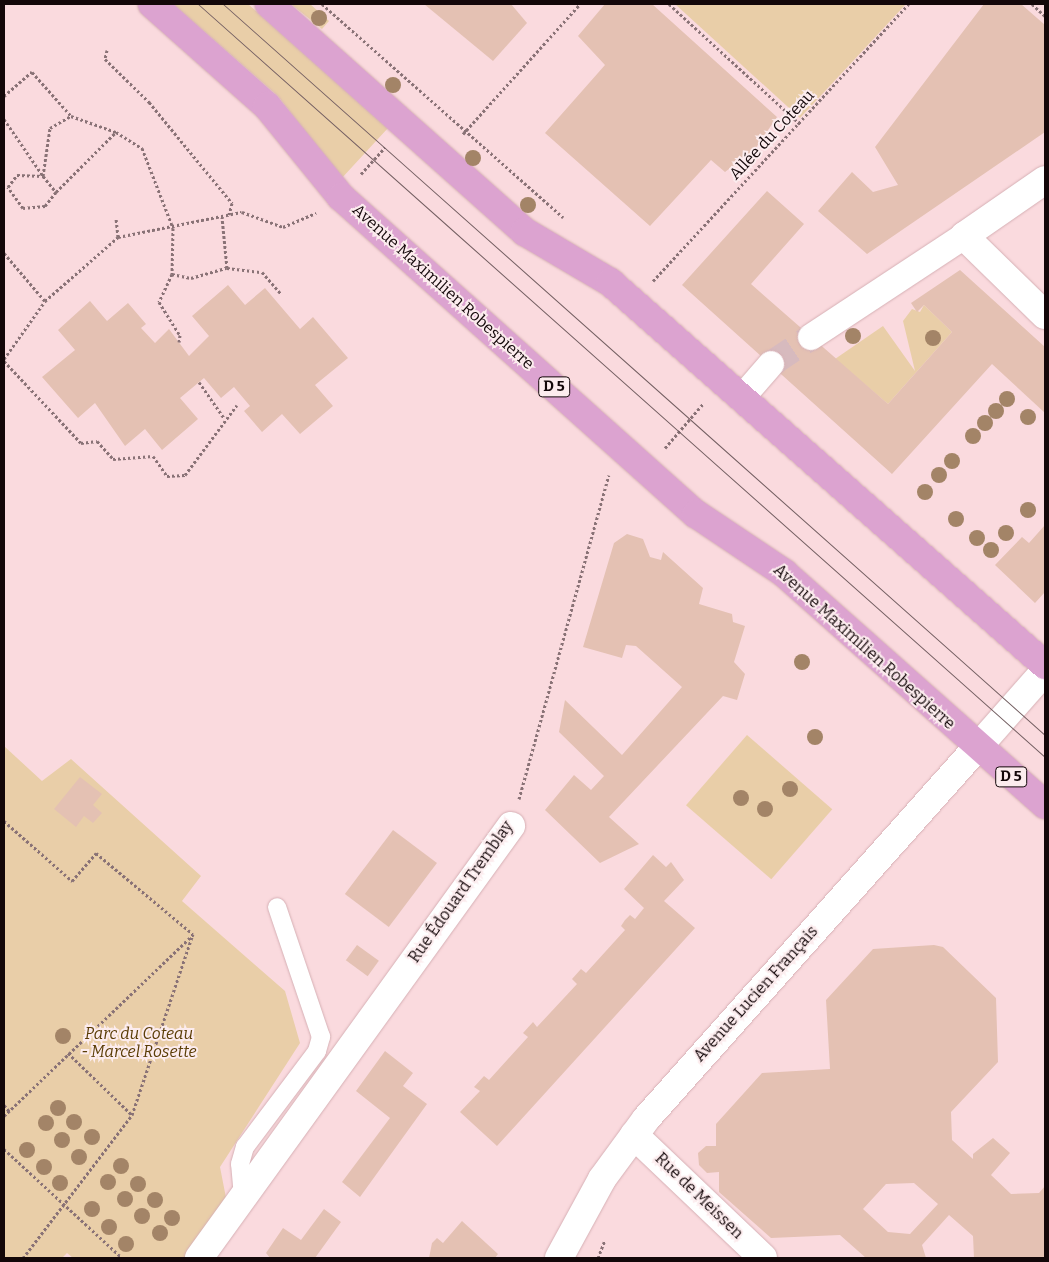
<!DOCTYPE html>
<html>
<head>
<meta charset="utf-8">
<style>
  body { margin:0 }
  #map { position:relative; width:1049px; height:1262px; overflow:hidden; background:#fadade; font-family:Bitter,serif }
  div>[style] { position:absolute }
  .green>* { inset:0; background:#e9cea8; transform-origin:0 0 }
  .building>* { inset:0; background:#e4c1b3; transform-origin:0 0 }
  .pedestrian-tunnel>* { height:26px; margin-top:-13px; transform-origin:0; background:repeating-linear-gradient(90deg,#d7babe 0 26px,transparent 0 39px) }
  .path>* { height:3px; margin-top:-1.5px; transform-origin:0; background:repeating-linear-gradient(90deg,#897276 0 2.5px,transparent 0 5px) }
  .roads { filter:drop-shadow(0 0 1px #d6b0b5) drop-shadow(0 0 1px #d6b0b5) }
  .service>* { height:18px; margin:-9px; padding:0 9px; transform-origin:9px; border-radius:9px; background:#fff }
  .pedestrian>* { height:26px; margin:-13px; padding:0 13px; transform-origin:13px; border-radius:13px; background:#fff }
  .minor>* { height:28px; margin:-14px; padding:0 14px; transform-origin:14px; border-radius:14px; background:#fff }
  .secondary>* { height:28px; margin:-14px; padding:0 14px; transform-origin:14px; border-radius:14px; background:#fff }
  .primary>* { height:28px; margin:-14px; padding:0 14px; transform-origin:14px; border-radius:14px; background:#dca3d0 }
  .tram>* { height:1px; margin:-0.5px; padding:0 0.5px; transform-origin:0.5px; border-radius:0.5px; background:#735e61 }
  .trees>* { width:16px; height:16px; margin:-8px; border-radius:50%; background:#a38467 }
  span { translate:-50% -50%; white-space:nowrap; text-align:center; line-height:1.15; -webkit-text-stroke:4px #fcecee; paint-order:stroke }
  .shield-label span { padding:1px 4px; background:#fcecee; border:1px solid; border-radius:4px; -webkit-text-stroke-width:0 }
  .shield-label { font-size:15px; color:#130709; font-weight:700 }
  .street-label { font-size:16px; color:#130709 }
  .park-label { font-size:16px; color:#5b3d06; font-style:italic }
  .frame { position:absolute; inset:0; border:5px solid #130709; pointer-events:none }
</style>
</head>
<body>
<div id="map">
  <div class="green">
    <div style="clip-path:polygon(173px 4px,248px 4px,388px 128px,341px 179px,278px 96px)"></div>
    <div style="clip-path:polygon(291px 4px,310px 4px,329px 21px,322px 29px)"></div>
    <div style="clip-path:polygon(675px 4px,906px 4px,800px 118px)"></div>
    <div style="clip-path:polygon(924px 305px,952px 332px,888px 404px,835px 359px,883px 326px,915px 371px,903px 321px,912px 309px,920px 312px)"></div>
    <div style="left:747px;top:735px;width:113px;height:93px;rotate:41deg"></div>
    <div style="clip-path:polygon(4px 746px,42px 781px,71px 759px,201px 876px,182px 901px,285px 991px,300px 1043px,220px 1167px,227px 1203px,185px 1258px,73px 1258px,67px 1253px,62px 1258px,4px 1258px)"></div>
  </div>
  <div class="building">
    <div style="clip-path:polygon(424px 4px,511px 4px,527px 23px,493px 61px)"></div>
    <div style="clip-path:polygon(605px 4px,652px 4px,777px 117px,755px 149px,725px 172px,711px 160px,650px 226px,545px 133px,605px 65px,578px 36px)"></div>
    <div style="clip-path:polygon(984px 4px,1021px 4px,1045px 25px,1045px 132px,867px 254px,818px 211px,852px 172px,873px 192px,898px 185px,875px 147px)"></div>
    <div style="clip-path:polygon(767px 191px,804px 224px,751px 284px,888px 404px,952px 332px,924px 305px,917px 312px,911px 303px,960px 270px,1045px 347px,1045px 413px,992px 364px,892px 474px,682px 285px)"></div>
    <div style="clip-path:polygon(228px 285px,245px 305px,265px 288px,300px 329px,313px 317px,348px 358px,315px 385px,333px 406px,300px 434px,282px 414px,262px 432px,244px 411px,250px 406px,234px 387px,221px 398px,204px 378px,180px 398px,198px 419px,162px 450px,145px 429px,125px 446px,95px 403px,78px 418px,42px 377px,75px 350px,58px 330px,90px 301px,107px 321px,128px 303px,146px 324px,141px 328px,155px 343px,169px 329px,189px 356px,209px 336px,192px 316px)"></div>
    <div style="clip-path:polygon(1045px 525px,1045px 592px,1035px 603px,995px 565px,1022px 537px,1029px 543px)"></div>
    <div style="clip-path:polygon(627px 534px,643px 539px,650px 557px,661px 560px,663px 552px,703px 588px,699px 604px,732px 614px,733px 622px,745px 626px,734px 662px,745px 674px,737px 700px,723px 696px,609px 817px,639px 844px,600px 863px,545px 810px,574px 775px,591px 790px,604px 776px,559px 732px,565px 700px,622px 755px,682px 687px,636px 646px,626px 645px,622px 658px,583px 647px,614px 543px)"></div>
    <div style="clip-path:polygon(80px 777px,102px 794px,93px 805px,102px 813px,93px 823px,84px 816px,76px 827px,54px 809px)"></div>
    <div style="left:393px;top:830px;width:55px;height:80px;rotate:37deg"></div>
    <div style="clip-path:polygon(653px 855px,666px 867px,671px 862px,684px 880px,664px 901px,695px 928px,497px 1146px,460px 1112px,480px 1091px,474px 1087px,484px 1076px,489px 1080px,528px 1037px,523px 1033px,533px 1022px,537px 1027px,577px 984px,572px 979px,581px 969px,586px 973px,625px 930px,621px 926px,625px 920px,630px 915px,635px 919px,644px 908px,624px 889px)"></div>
    <div style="left:357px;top:945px;width:27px;height:19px;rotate:36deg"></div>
    <div style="clip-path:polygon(evenodd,934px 945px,943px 947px,996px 998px,998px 1062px,951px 1112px,952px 1140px,973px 1159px,973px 1154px,993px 1138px,1010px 1153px,991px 1175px,1011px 1194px,1039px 1193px,1045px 1186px,1045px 1258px,974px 1258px,973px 1236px,949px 1215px,922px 1245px,926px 1258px,866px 1258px,840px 1235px,771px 1238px,719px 1192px,719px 1172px,707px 1173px,699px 1165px,698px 1153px,706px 1146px,716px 1146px,716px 1124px,762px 1073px,830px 1069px,826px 1000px,873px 949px,934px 945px,914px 1183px,938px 1204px,910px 1234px,888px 1232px,863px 1209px,886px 1184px,914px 1183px)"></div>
    <div style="clip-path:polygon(385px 1051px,413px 1073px,403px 1086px,427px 1104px,360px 1197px,342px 1182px,390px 1118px,356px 1091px)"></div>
    <div style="clip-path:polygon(324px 1209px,341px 1222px,315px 1258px,270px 1258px,266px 1253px,283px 1228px,301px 1240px)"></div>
    <div style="clip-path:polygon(462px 1221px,498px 1254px,495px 1258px,429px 1258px,432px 1243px,437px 1238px,443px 1243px)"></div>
  </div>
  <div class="pedestrian-tunnel">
    <div style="left:771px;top:364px;width:48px;rotate:-34deg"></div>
  </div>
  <div class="path">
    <div style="left:322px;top:4px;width:322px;rotate:41.5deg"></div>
    <div style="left:669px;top:4px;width:178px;rotate:42.5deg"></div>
    <div style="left:1032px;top:4px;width:18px;rotate:43deg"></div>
    <div style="left:107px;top:50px;width:9px;rotate:103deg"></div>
    <div style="left:105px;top:59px;width:62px;rotate:44.3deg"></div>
    <div style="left:149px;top:102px;width:131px;rotate:50.6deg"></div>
    <div style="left:232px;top:203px;width:12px;rotate:104deg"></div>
    <div style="left:4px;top:96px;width:37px;rotate:-41deg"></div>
    <div style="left:32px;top:72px;width:59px;rotate:48.4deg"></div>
    <div style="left:4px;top:119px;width:69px;rotate:55.6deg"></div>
    <div style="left:43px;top:176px;width:21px;rotate:51deg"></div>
    <div style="left:56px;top:192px;width:18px;rotate:128deg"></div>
    <div style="left:45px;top:206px;width:22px;rotate:175deg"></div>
    <div style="left:23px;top:208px;width:26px;rotate:-126deg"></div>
    <div style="left:8px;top:187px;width:15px;rotate:-53deg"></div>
    <div style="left:17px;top:175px;width:26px;rotate:2deg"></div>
    <div style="left:43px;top:176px;width:49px;rotate:-81.7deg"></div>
    <div style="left:50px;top:128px;width:24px;rotate:-30deg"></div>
    <div style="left:71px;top:116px;width:48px;rotate:19.6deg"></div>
    <div style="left:116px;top:132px;width:31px;rotate:32deg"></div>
    <div style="left:142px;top:148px;width:86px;rotate:68.8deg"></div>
    <div style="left:173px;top:228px;width:46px;rotate:91.2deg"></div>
    <div style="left:172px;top:274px;width:31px;rotate:115deg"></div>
    <div style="left:159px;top:302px;width:39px;rotate:58deg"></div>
    <div style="left:180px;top:335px;width:7px;rotate:98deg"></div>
    <div style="left:463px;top:134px;width:175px;rotate:-48deg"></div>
    <div style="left:361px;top:174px;width:36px;rotate:-48deg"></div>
    <div style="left:56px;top:192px;width:85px;rotate:-45deg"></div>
    <div style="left:118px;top:237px;width:126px;rotate:-11.4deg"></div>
    <div style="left:242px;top:212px;width:44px;rotate:20.1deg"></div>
    <div style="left:283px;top:227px;width:36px;rotate:-23deg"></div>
    <div style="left:4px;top:253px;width:63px;rotate:49.5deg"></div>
    <div style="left:227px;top:268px;width:35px;rotate:7deg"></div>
    <div style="left:262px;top:272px;width:29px;rotate:49deg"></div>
    <div style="left:172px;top:274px;width:19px;rotate:12deg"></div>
    <div style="left:191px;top:278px;width:37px;rotate:-16deg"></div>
    <div style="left:227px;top:268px;width:51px;rotate:-95.6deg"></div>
    <div style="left:653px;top:281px;width:377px;rotate:-47.3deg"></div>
    <div style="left:4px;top:359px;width:71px;rotate:-54.7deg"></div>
    <div style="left:45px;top:301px;width:97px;rotate:-41.2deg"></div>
    <div style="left:118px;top:237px;width:19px;rotate:-96deg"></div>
    <div style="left:4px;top:361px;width:112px;rotate:46.8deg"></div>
    <div style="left:81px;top:443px;width:16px;rotate:-7deg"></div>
    <div style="left:97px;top:441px;width:24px;rotate:48deg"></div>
    <div style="left:113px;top:459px;width:40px;rotate:-4.3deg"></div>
    <div style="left:153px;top:456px;width:24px;rotate:55deg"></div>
    <div style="left:167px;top:476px;width:18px;rotate:-3deg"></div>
    <div style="left:185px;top:475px;width:87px;rotate:-53.4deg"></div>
    <div style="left:199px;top:382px;width:44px;rotate:55.2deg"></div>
    <div style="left:665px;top:448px;width:58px;rotate:-49.2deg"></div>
    <div style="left:519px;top:799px;width:336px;rotate:-74.5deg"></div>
    <div style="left:4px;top:821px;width:91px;rotate:41.4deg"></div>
    <div style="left:72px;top:881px;width:37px;rotate:-49deg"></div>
    <div style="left:96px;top:853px;width:126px;rotate:39.9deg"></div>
    <div style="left:68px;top:1053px;width:89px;rotate:44.1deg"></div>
    <div style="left:132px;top:1115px;width:191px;rotate:-71.4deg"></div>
    <div style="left:4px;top:1105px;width:8px;rotate:50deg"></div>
    <div style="left:4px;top:1116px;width:262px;rotate:-43.8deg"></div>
    <div style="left:4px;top:1149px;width:161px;rotate:42.7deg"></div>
    <div style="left:23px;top:1258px;width:180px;rotate:-52.7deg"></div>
    <div style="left:598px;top:1258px;width:19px;rotate:-69deg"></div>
  </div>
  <div class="roads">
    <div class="service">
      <div style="left:243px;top:1197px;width:33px;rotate:-95deg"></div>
      <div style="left:240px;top:1164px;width:18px;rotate:-74deg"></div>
      <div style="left:245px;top:1147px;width:120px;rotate:-53.1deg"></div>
      <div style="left:317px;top:1051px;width:15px;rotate:-74deg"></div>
      <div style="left:321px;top:1037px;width:137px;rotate:-108.7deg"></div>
    </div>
    <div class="pedestrian">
      <div style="left:811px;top:337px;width:183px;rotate:-33.4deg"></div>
      <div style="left:752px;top:386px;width:29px;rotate:-49deg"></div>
    </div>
    <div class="minor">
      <div style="left:1045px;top:180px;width:98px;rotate:145.3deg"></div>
      <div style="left:964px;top:236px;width:113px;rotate:44.3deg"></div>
      <div style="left:634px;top:1135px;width:178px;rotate:43.6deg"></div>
      <div style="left:199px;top:1258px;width:533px;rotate:-54.16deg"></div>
      <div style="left:559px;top:1258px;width:90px;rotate:-61.4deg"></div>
      <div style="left:602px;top:1179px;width:74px;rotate:-53.7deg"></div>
      <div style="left:646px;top:1119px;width:497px;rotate:-48.3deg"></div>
    </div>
    <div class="secondary">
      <div style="left:977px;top:748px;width:103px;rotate:-48.6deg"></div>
    </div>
    <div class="primary">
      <div style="left:152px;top:4px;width:154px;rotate:41.6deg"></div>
      <div style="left:267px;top:106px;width:117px;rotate:50.9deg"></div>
      <div style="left:341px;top:197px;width:476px;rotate:41.8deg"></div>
      <div style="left:696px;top:514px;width:106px;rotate:33.8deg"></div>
      <div style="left:784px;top:573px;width:349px;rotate:41.6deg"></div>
      <div style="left:269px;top:4px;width:343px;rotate:41.7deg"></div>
      <div style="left:525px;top:232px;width:99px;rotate:30.5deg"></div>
      <div style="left:610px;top:282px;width:580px;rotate:41.36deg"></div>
    </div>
  </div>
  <div class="tram">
    <div style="left:198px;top:4px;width:1133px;rotate:41.64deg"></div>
    <div style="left:223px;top:4px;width:1100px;rotate:41.65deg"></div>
  </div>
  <div class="trees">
    <div style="left:319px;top:18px"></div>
    <div style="left:393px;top:85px"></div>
    <div style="left:473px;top:158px"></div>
    <div style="left:528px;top:205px"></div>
    <div style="left:853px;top:336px"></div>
    <div style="left:933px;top:338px"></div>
    <div style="left:1007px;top:399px"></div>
    <div style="left:996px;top:411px"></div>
    <div style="left:1028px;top:417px"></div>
    <div style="left:985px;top:423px"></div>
    <div style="left:973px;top:436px"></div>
    <div style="left:952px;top:461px"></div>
    <div style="left:939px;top:475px"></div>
    <div style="left:925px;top:492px"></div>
    <div style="left:1028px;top:510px"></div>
    <div style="left:956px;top:519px"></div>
    <div style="left:1006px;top:533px"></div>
    <div style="left:977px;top:538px"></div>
    <div style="left:991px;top:550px"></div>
    <div style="left:802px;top:662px"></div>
    <div style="left:815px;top:737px"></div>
    <div style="left:790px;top:789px"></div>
    <div style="left:741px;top:798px"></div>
    <div style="left:765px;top:809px"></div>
    <div style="left:63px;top:1036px"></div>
    <div style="left:58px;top:1108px"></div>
    <div style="left:74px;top:1122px"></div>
    <div style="left:46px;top:1123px"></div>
    <div style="left:92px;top:1137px"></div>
    <div style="left:62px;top:1140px"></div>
    <div style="left:27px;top:1150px"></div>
    <div style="left:79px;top:1157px"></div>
    <div style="left:121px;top:1166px"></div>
    <div style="left:44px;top:1167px"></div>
    <div style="left:108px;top:1182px"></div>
    <div style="left:60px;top:1183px"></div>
    <div style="left:138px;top:1184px"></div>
    <div style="left:125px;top:1199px"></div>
    <div style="left:155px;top:1200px"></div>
    <div style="left:92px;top:1209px"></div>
    <div style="left:142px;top:1216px"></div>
    <div style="left:172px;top:1218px"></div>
    <div style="left:109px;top:1227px"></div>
    <div style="left:160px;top:1233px"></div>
    <div style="left:126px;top:1244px"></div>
  </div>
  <div class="shield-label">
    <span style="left:554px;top:387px">D 5</span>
    <span style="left:1011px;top:777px">D 5</span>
  </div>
  <div class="street-label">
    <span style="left:772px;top:135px;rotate:-47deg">Allée du Coteau</span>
    <span style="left:443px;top:287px;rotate:42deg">Avenue Maximilien Robespierre</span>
    <span style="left:864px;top:647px;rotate:42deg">Avenue Maximilien Robespierre</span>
    <span style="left:461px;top:892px;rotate:-55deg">Rue Édouard Tremblay</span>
    <span style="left:756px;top:994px;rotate:-48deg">Avenue Lucien Français</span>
    <span style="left:699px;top:1196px;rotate:44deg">Rue de Meissen</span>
  </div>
  <div class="park-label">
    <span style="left:139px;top:1043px">Parc du Coteau<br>- Marcel Rosette</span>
  </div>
  <div class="frame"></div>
</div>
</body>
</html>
